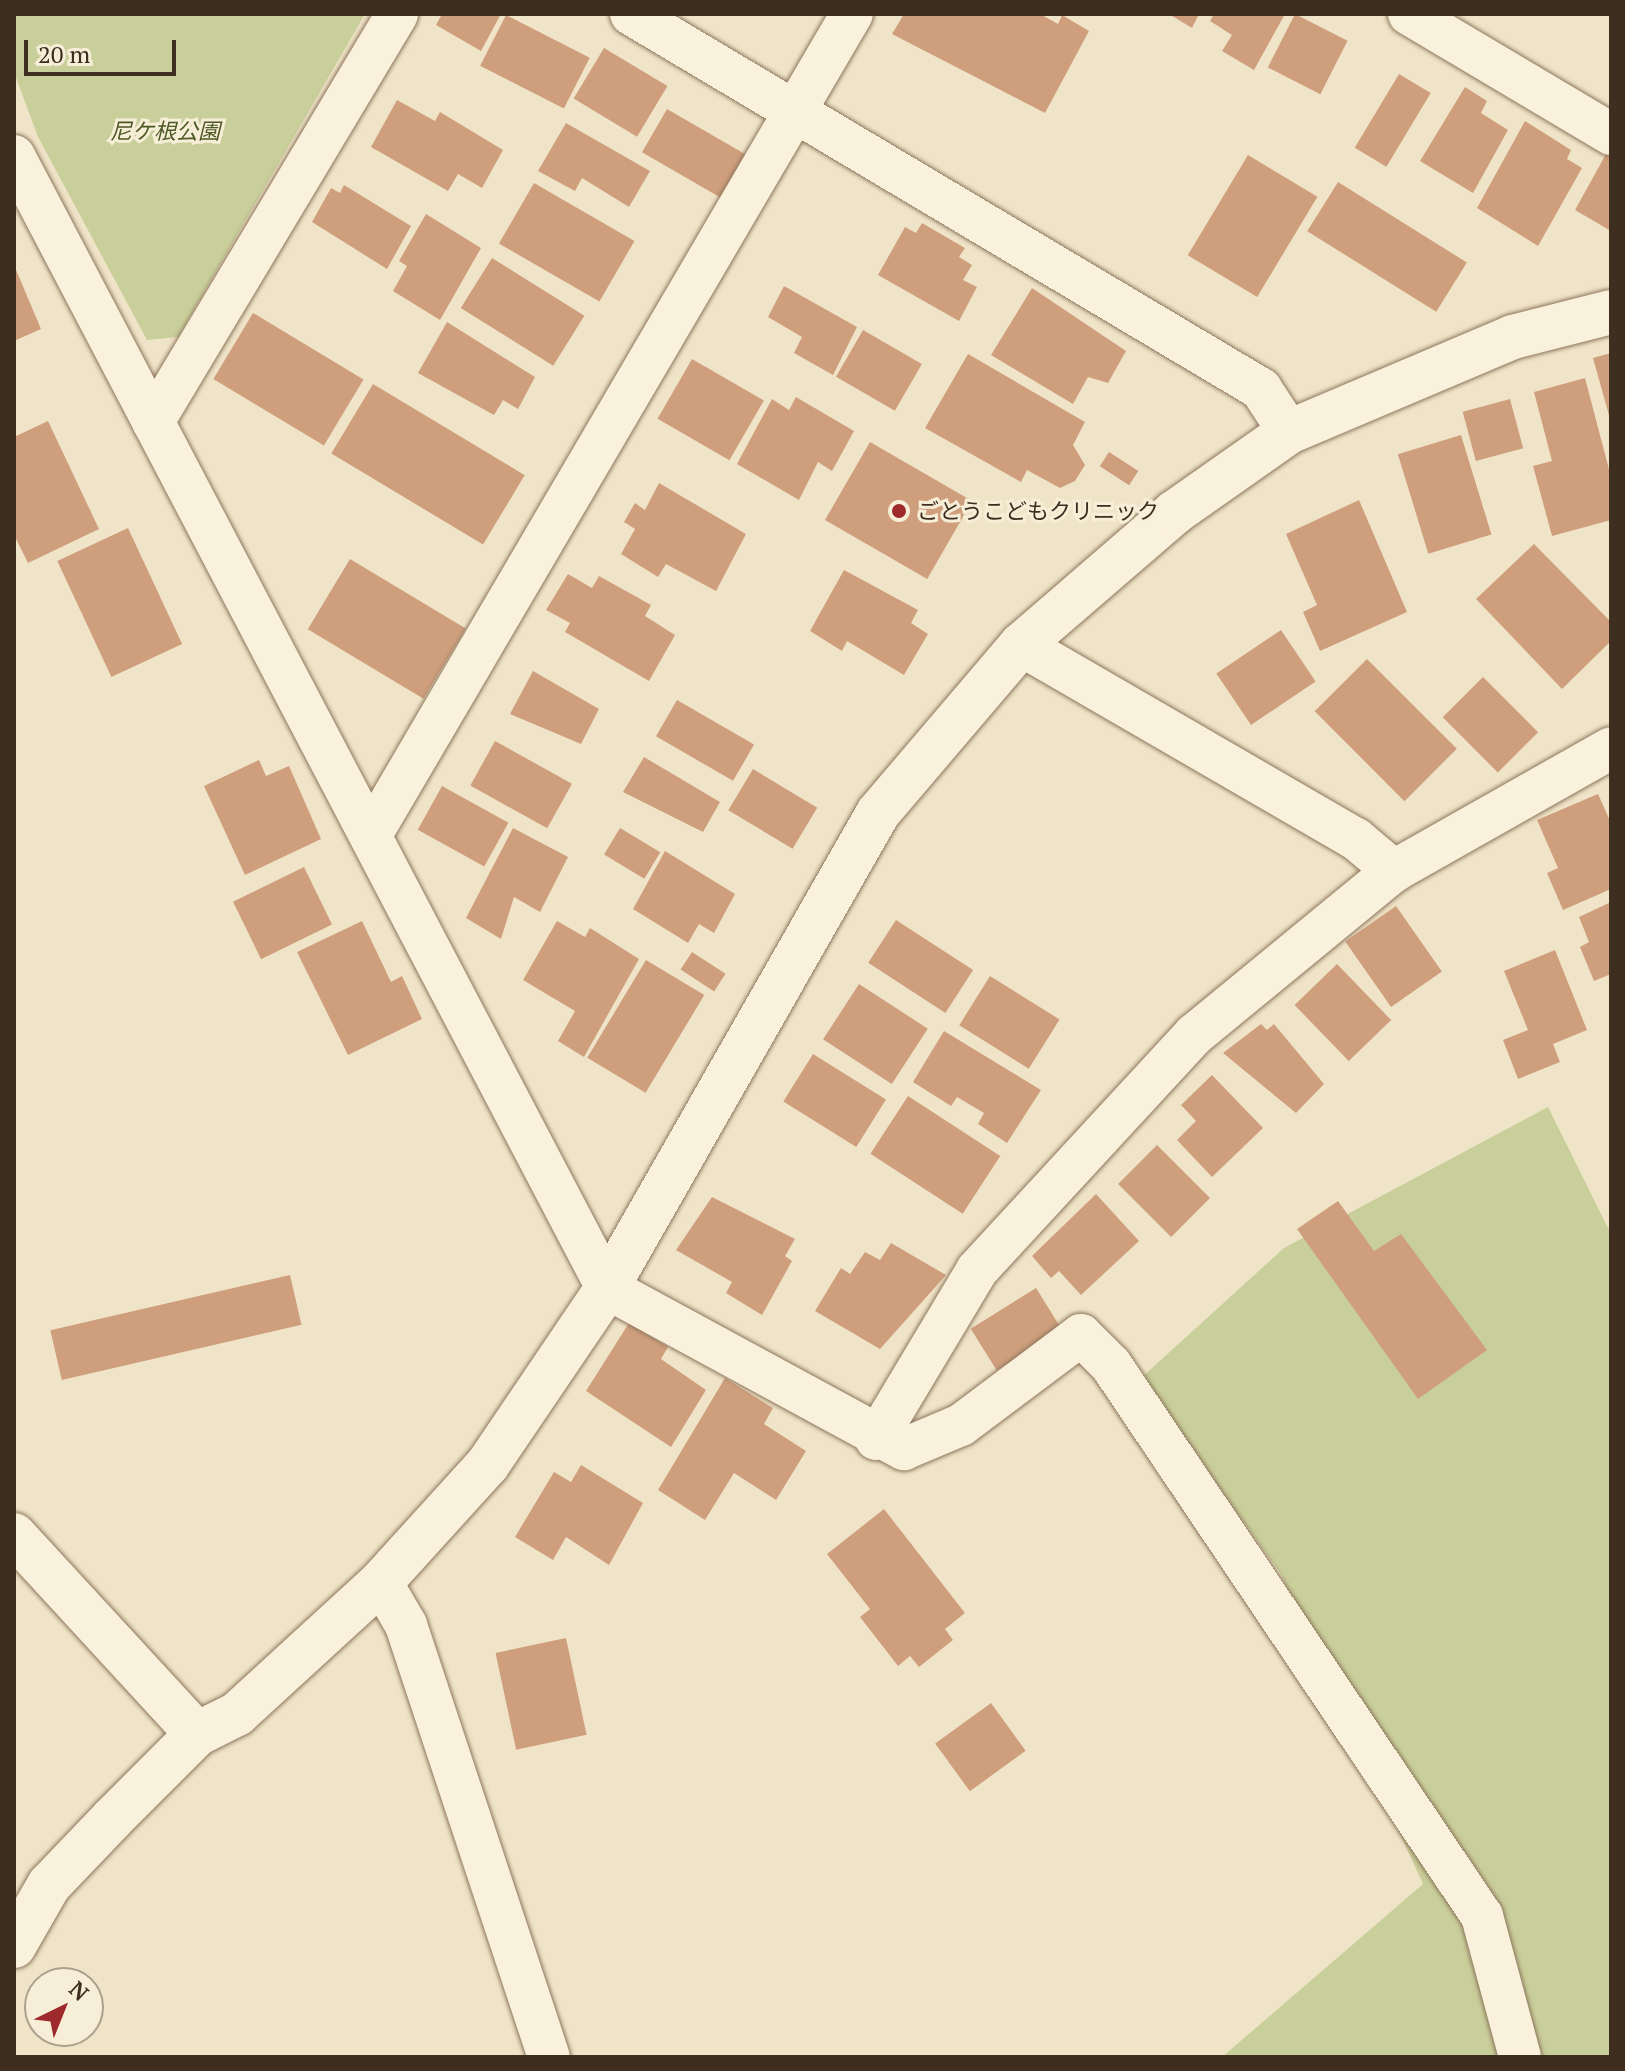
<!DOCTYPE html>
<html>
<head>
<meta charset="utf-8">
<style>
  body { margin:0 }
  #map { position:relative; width:1625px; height:2071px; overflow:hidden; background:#f0e4c8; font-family:"PT Serif","Noto Sans JP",serif }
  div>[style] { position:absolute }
  .green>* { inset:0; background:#c9cf9b }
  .building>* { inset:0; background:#cf9f7d; transform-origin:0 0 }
  .roads { filter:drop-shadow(0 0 2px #8d765c) drop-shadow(0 0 2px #8d765c) }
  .minor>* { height:42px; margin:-21px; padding:0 21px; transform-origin:21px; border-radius:21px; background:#faf1dc }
  .tertiary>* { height:44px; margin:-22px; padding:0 22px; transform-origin:22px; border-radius:22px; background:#faf1dc }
  .dots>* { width:22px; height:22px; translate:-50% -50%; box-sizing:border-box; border:4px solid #f7eed8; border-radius:50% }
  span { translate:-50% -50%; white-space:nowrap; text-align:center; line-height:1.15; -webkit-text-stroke:6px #f7eed8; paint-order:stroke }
  .park-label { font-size:22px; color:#4d5a26; font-style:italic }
  .poi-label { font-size:22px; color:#3d2e20 }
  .left { translate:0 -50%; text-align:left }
  .frame { position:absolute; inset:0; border:16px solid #3d2e20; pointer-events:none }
  .north { position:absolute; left:24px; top:1967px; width:80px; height:80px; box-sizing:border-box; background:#f7eed8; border:2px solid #ada18e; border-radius:50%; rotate:43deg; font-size:22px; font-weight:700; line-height:32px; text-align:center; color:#3d2e20 }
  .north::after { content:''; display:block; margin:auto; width:28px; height:36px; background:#9e2a2b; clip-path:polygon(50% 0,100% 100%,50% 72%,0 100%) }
  .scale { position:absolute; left:24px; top:40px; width:152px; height:36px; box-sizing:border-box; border:4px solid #3d2e20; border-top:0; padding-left:10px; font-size:24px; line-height:28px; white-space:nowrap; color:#3d2e20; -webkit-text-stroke:6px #f7eed8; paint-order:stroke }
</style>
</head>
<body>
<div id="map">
  <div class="green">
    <div style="clip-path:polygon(14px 14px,365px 14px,178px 337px,147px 340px,38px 137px,14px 72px)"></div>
    <div style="clip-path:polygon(1548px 1107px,1611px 1234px,1611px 2057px,1222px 2057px,1423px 1884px,1281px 1574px,1141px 1378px,1284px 1248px)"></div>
  </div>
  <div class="building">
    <div style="clip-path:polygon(442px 14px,501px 14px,481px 51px,436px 25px)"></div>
    <div style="clip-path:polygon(904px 14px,1040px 14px,1058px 24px,1062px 15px,1089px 31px,1045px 113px,892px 34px)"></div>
    <div style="clip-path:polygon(1169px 14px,1199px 14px,1192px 28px)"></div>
    <div style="clip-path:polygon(1214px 14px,1285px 14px,1254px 70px,1222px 51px,1232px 35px,1210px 21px)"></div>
    <div style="left:1295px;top:14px;width:59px;height:60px;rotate:27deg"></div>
    <div style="left:506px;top:15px;width:94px;height:57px;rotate:27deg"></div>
    <div style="left:604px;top:48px;width:74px;height:59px;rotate:31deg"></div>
    <div style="left:1399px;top:74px;width:37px;height:86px;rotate:31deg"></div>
    <div style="clip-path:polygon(1465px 87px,1487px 101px,1481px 113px,1508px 130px,1473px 193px,1420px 161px)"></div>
    <div style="clip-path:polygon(397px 100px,435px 121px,440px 112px,503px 150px,482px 188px,458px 174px,448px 191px,371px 147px)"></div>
    <div style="left:667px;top:109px;width:93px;height:50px;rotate:30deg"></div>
    <div style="clip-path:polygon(1525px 121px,1571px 150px,1567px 159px,1582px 168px,1538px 246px,1477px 208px)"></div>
    <div style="clip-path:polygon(566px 123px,650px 171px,629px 207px,582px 178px,575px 191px,538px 171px)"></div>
    <div style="clip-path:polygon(1606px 154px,1611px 157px,1611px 231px,1575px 210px)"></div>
    <div style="left:1248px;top:155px;width:81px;height:117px;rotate:31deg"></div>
    <div style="left:1338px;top:182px;width:152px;height:58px;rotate:32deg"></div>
    <div style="left:534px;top:183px;width:116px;height:70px;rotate:30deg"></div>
    <div style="clip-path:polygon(344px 185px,411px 226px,387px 269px,312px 222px,331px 188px,340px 193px)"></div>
    <div style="clip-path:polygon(426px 214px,481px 248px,440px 320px,393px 291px,407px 266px,399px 261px)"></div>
    <div style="clip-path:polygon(922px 223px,965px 248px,959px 257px,972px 265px,963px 280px,977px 287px,959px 321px,878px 275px,905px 227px,916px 233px)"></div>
    <div style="left:492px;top:258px;width:109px;height:59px;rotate:32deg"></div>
    <div style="clip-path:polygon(14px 265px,41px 329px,14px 341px)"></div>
    <div style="clip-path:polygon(784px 286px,857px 327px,833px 375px,794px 353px,802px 337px,768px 317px)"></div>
    <div style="clip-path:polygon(1032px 288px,1126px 351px,1108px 383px,1088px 377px,1073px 404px,991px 355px)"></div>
    <div style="left:253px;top:313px;width:129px;height:77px;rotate:31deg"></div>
    <div style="clip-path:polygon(447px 322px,535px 377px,518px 409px,503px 400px,494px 415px,418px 373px)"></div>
    <div style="left:863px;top:330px;width:68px;height:54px;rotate:30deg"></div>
    <div style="clip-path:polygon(1611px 353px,1611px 419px,1610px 419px,1593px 358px)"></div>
    <div style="clip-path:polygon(968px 354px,1085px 422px,1073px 445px,1085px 465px,1075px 481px,1060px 488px,1027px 470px,1021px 482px,925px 428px)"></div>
    <div style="left:692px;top:359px;width:83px;height:69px;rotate:30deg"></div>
    <div style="clip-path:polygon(1585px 378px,1611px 477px,1611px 520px,1552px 536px,1533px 466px,1552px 461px,1534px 392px)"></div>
    <div style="left:373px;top:384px;width:177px;height:81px;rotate:31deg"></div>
    <div style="clip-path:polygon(796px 397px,854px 431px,832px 471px,818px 462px,799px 500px,737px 464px,772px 399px,789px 410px)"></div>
    <div style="left:1510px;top:399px;width:51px;height:49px;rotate:75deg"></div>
    <div style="clip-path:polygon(48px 421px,99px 529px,28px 563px,14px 535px,14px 437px)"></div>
    <div style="left:1461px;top:435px;width:104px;height:66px;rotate:73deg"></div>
    <div style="left:870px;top:442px;width:118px;height:90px;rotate:30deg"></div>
    <div style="left:1109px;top:452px;width:35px;height:17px;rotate:33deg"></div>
    <div style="clip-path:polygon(659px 483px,746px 534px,716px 591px,666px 564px,658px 577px,621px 554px,635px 529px,624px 522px,635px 503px,645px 510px)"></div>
    <div style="clip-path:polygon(1359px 500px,1407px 612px,1320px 651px,1303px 612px,1317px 605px,1286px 534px)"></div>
    <div style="left:128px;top:528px;width:128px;height:78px;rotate:65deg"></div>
    <div style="clip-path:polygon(1534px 544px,1611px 622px,1611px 641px,1562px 689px,1476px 599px)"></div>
    <div style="left:350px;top:559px;width:135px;height:82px;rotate:31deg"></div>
    <div style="clip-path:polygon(844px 570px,918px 610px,911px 623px,928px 634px,904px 675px,847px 641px,842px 651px,810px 631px)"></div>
    <div style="clip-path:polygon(568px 574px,592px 588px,599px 576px,651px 605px,645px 616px,675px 635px,649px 681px,565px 632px,570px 623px,546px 610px)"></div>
    <div style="left:1281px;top:630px;width:62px;height:78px;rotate:56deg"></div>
    <div style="left:1367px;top:659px;width:127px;height:74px;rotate:45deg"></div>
    <div style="clip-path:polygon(533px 671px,599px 709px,581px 744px,510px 714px)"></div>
    <div style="left:1483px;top:677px;width:78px;height:57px;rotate:45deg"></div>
    <div style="left:677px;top:700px;width:89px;height:42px;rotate:30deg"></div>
    <div style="left:495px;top:741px;width:88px;height:51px;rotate:29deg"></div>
    <div style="clip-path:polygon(644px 757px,720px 802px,703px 832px,623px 792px)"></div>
    <div style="clip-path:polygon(259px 760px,266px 776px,289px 766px,321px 839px,245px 875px,204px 786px)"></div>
    <div style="left:753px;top:769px;width:75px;height:48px;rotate:31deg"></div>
    <div style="left:442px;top:786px;width:76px;height:50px;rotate:29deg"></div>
    <div style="clip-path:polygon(1598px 794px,1611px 823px,1611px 889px,1563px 910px,1547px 873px,1558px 868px,1537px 820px)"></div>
    <div style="clip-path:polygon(513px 828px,568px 857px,540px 912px,514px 897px,501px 939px,466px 918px)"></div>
    <div style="left:620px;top:828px;width:47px;height:31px;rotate:31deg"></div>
    <div style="clip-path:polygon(665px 851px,735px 894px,714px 933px,699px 924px,688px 943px,633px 909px)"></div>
    <div style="left:304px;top:867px;width:64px;height:79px;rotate:64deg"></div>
    <div style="clip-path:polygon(1611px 902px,1611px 974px,1594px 981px,1580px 947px,1589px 942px,1579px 917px)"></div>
    <div style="left:1396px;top:906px;width:80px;height:62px;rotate:55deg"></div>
    <div style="left:896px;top:920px;width:92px;height:51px;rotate:33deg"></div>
    <div style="clip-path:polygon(362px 921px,391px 982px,402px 976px,422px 1019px,348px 1055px,297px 952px)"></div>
    <div style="clip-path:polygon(557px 921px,585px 937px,590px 928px,639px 959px,584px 1057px,558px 1041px,575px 1011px,523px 980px)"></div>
    <div style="clip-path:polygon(1555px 950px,1587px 1030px,1553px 1044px,1560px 1062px,1518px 1079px,1503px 1040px,1528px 1030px,1504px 971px)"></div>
    <div style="left:692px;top:952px;width:40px;height:21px;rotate:33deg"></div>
    <div style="left:646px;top:960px;width:68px;height:114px;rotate:31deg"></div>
    <div style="left:1337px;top:964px;width:78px;height:59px;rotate:46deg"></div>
    <div style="left:990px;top:976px;width:82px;height:58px;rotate:32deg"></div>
    <div style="left:859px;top:984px;width:82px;height:66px;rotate:33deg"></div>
    <div style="clip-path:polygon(1261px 1024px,1267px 1030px,1274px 1024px,1324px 1084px,1296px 1113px,1223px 1053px)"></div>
    <div style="clip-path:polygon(944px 1031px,1041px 1090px,1007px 1143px,978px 1124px,984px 1113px,957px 1097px,951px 1106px,913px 1082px)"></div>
    <div style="left:813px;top:1054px;width:86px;height:56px;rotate:32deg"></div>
    <div style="clip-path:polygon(1212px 1075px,1263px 1128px,1212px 1177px,1177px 1140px,1196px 1121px,1181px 1105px)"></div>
    <div style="left:908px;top:1096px;width:110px;height:69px;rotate:33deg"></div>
    <div style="left:1157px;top:1145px;width:75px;height:55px;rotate:45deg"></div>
    <div style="clip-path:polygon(1096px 1194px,1139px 1241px,1081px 1295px,1059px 1271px,1051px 1278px,1032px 1256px)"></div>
    <div style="clip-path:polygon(712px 1197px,795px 1239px,785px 1256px,792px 1261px,762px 1315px,726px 1293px,732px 1282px,676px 1250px)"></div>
    <div style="clip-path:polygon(1338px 1201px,1374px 1251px,1401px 1234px,1487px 1350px,1418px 1399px,1297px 1229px)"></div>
    <div style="clip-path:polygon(891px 1243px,946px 1275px,880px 1349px,815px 1311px,841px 1268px,850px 1274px,865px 1252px,880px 1260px)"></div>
    <div style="left:290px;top:1275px;width:51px;height:246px;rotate:77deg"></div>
    <div style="left:1036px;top:1288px;width:49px;height:77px;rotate:58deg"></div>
    <div style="clip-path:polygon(629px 1323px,668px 1347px,661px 1359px,706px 1390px,671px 1447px,586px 1391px)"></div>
    <div style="clip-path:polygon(725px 1378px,773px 1408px,764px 1424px,806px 1451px,776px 1500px,734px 1473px,705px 1520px,658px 1490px)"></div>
    <div style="clip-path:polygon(581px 1465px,643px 1503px,609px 1565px,566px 1537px,553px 1560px,515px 1537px,554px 1472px,571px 1482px)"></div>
    <div style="clip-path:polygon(884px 1509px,965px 1613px,945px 1629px,953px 1640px,919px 1667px,910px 1656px,898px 1666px,860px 1617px,870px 1609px,827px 1554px)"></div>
    <div style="left:566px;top:1638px;width:99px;height:72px;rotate:78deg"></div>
    <div style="left:991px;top:1703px;width:59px;height:69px;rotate:54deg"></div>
  </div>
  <div class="roads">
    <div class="minor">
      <div style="left:631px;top:14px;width:733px;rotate:30.76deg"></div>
      <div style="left:1261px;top:389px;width:51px;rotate:56.9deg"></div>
      <div style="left:1409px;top:14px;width:235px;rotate:30.7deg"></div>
      <div style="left:14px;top:156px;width:1278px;rotate:62.35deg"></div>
      <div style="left:607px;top:1288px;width:338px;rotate:28.5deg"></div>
      <div style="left:904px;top:1449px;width:62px;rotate:-22.8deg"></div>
      <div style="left:961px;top:1425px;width:150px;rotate:-36.9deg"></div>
      <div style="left:1081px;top:1335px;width:42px;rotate:45deg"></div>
      <div style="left:1111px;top:1365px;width:664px;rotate:56.05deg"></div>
      <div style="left:1482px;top:1916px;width:146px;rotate:74.9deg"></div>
      <div style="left:153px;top:422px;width:475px;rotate:-59.1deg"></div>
      <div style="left:1021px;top:645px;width:387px;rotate:30.1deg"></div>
      <div style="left:1356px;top:839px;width:50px;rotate:40.1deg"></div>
      <div style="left:372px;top:833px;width:949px;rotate:-59.63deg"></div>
      <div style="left:876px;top:1439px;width:197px;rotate:-59.1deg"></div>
      <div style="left:977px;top:1270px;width:320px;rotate:-47.3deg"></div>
      <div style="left:1194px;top:1035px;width:259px;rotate:-39.4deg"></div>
      <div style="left:1394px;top:871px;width:249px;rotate:-29.5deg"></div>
      <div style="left:381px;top:1582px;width:50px;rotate:59.8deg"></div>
      <div style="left:406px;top:1625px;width:455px;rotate:71.7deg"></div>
    </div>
    <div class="tertiary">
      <div style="left:14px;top:1535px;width:270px;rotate:47.4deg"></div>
      <div style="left:14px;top:1946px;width:70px;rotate:-60.2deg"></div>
      <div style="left:49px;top:1885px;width:91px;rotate:-46.3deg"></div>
      <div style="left:112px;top:1819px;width:120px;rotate:-45deg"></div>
      <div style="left:197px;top:1734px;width:45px;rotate:-26.6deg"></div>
      <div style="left:237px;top:1714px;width:195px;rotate:-42.5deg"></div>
      <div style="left:381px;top:1582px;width:159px;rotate:-47.8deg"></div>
      <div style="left:488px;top:1464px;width:212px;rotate:-55.9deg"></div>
      <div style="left:607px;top:1288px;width:547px;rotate:-60.29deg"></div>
      <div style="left:878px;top:813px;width:221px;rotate:-49.6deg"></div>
      <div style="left:1021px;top:645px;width:203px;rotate:-40.8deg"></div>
      <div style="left:1175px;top:512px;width:139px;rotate:-35.1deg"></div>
      <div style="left:1289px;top:432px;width:243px;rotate:-23deg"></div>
      <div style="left:1513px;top:337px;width:101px;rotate:-14.3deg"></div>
    </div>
  </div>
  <div class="dots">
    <div style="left:899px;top:511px;background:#9e2a2b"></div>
  </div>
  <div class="park-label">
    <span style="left:165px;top:131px">尼ケ根公園</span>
  </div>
  <div class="poi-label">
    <span class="left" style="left:917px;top:511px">ごとうこどもクリニック</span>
  </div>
  <div class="frame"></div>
  <div class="north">N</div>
  <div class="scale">20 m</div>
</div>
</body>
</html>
